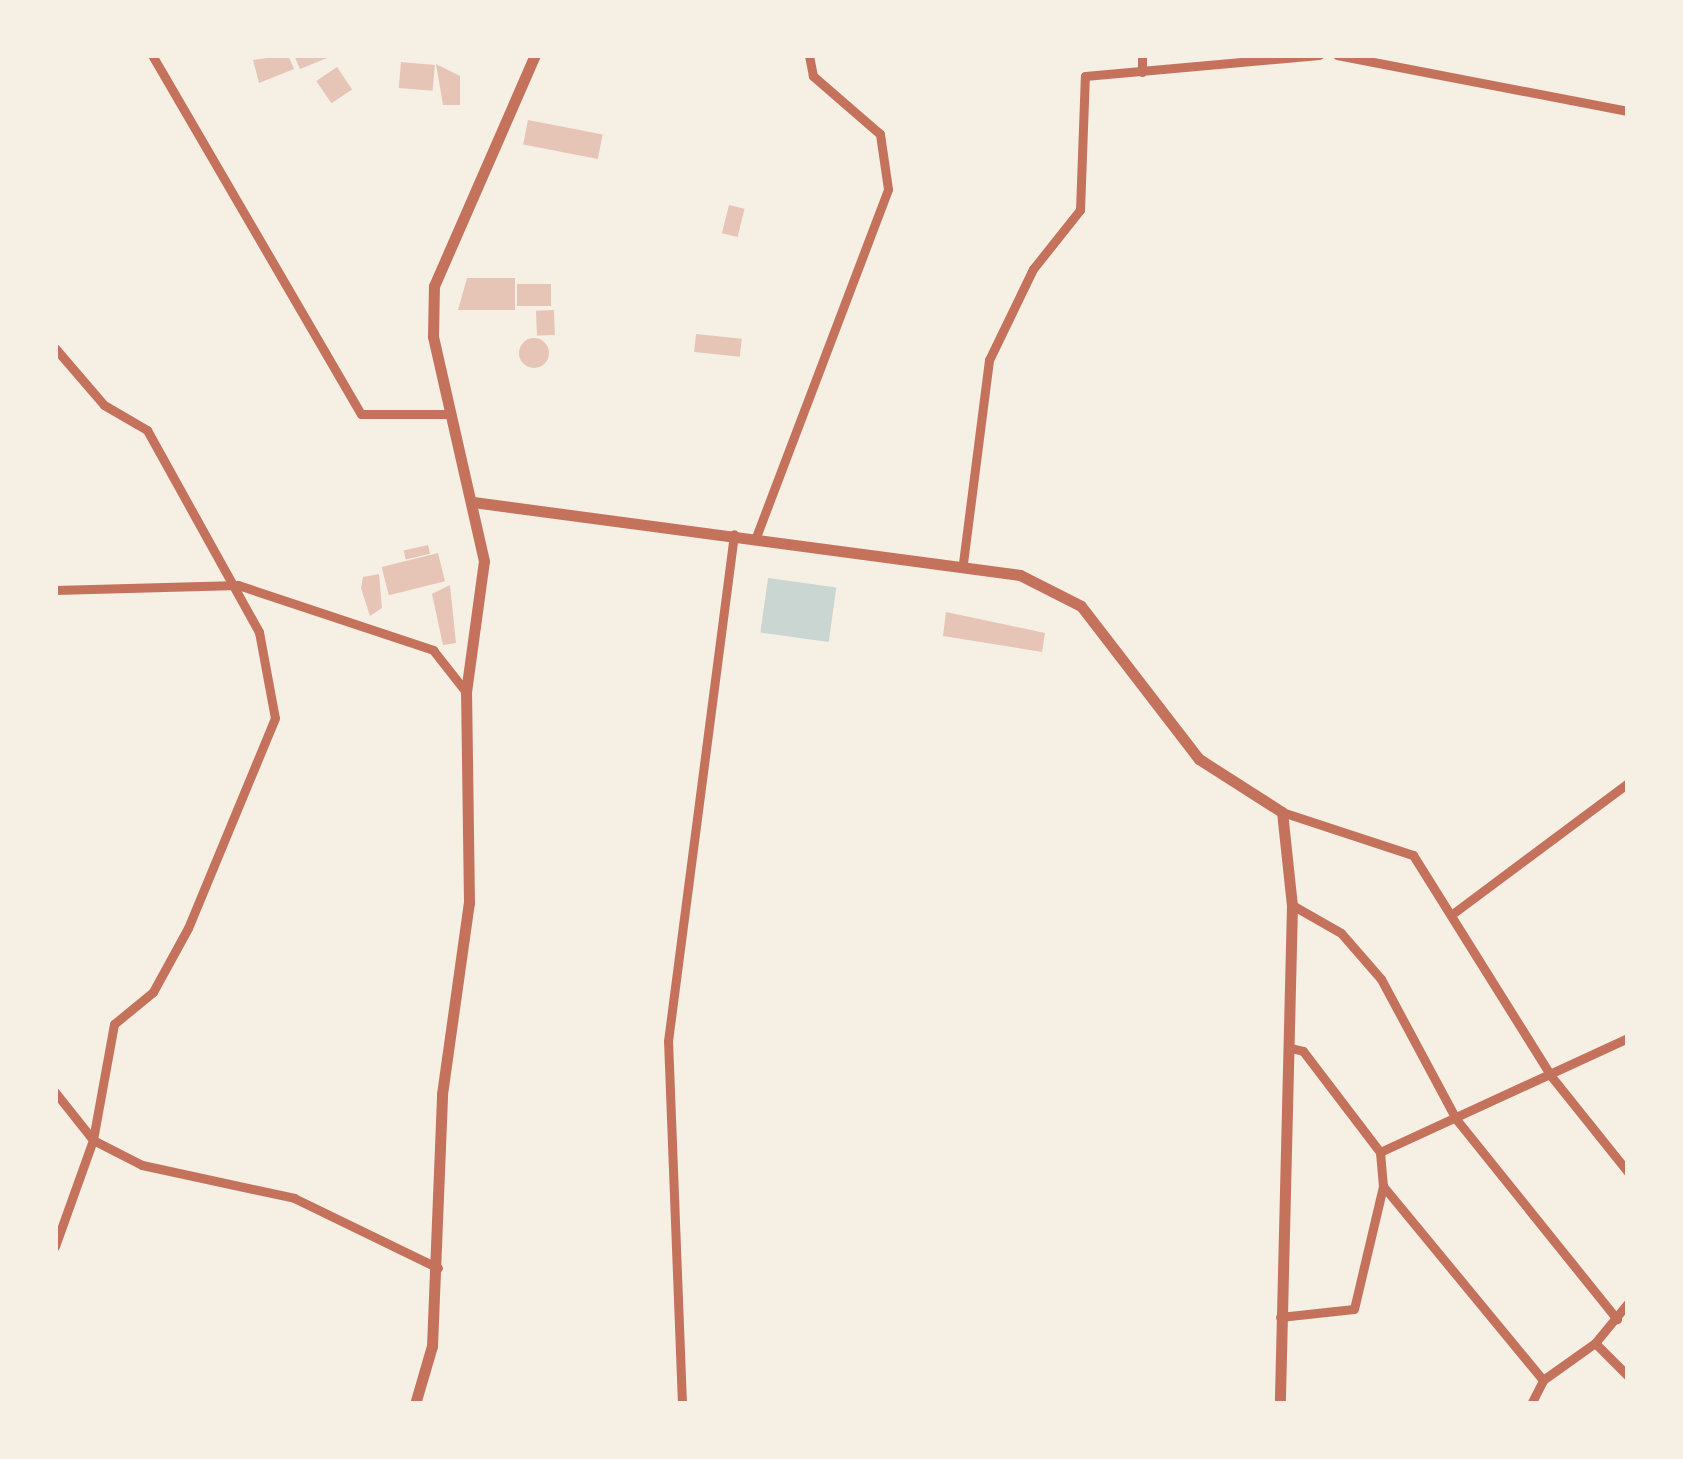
<!DOCTYPE html>
<html>
<head>
<meta charset="utf-8">
<style>
  body { margin:0 }
  #map { position:relative; width:1683px; height:1459px; overflow:hidden; background:#f6efe4; font-family:"Open Sans",sans-serif }
  div>[style] { position:absolute }
  .water>* { inset:0; background:#c9d6d2; transform-origin:0 0 }
  .building>* { inset:0; background:#e6c5b7; transform-origin:0 0 }
  .round { border-radius:50% }
  .minor>* { height:9px; margin:-4.5px; padding:0 4.5px; transform-origin:4.5px; border-radius:4.5px; background:#c5725c }
  .tertiary>* { height:11px; margin:-5.5px; padding:0 5.5px; transform-origin:5.5px; border-radius:5.5px; background:#c5725c }
  span { translate:-50% -50%; white-space:nowrap; text-align:center; line-height:1.15; -webkit-text-stroke:10px #f6efe4; paint-order:stroke }
  .frame { position:absolute; inset:0; border:58px solid #f6efe4; pointer-events:none }
</style>
</head>
<body>
<div id="map">
  <div class="water">
    <div style="left:768px;top:578px;width:69px;height:55px;rotate:8deg"></div>
  </div>
  <div class="building">
    <div style="clip-path:polygon(288px 55px,294px 69px,259px 83px,253px 60px)"></div>
    <div style="clip-path:polygon(294px 55px,326px 55px,327px 58px,300px 69px)"></div>
    <div style="left:401px;top:62px;width:34px;height:26px;rotate:5deg"></div>
    <div style="clip-path:polygon(436px 64px,460px 76px,460px 105px,443px 105px)"></div>
    <div style="left:337px;top:67px;width:27px;height:25px;rotate:56deg"></div>
    <div style="left:528px;top:120px;width:76px;height:25px;rotate:11deg"></div>
    <div style="left:729px;top:205px;width:16px;height:29px;rotate:14deg"></div>
    <div style="clip-path:polygon(467px 278px,515px 278px,515px 310px,458px 310px)"></div>
    <div style="left:517px;top:284px;width:34px;height:22px"></div>
    <div style="left:554px;top:310px;width:25px;height:18px;rotate:88deg"></div>
    <div style="left:696px;top:334px;width:46px;height:18px;rotate:6deg"></div>
    <div class="round" style="left:519px;top:338px;width:30px;height:30px"></div>
    <div style="left:428px;top:545px;width:9px;height:25px;rotate:77deg"></div>
    <div style="left:438px;top:553px;width:29px;height:58px;rotate:76deg"></div>
    <div style="clip-path:polygon(379px 574px,382px 608px,370px 616px,361px 588px,363px 577px)"></div>
    <div style="clip-path:polygon(450px 585px,456px 643px,443px 645px,432px 594px)"></div>
    <div style="clip-path:polygon(946px 612px,1045px 633px,1042px 652px,943px 636px)"></div>
  </div>
  <div class="minor">
    <div style="left:152px;top:55px;width:415px;rotate:59.8deg"></div>
    <div style="left:361px;top:414px;width:88px"></div>
    <div style="left:1337px;top:55px;width:296px;rotate:10.9deg"></div>
    <div style="left:1142px;top:72px;width:17px;rotate:-90deg"></div>
    <div style="left:55px;top:348px;width:75px;rotate:49.3deg"></div>
    <div style="left:104px;top:405px;width:50px;rotate:30.2deg"></div>
    <div style="left:147px;top:430px;width:231px;rotate:61deg"></div>
    <div style="left:259px;top:632px;width:87px;rotate:79.5deg"></div>
    <div style="left:275px;top:718px;width:227px;rotate:112.5deg"></div>
    <div style="left:188px;top:928px;width:73px;rotate:118.7deg"></div>
    <div style="left:153px;top:992px;width:50px;rotate:140.6deg"></div>
    <div style="left:114px;top:1024px;width:118px;rotate:100.3deg"></div>
    <div style="left:93px;top:1140px;width:113px;rotate:109.7deg"></div>
    <div style="left:756px;top:537px;width:372px;rotate:-69.2deg"></div>
    <div style="left:888px;top:189px;width:56px;rotate:-98.3deg"></div>
    <div style="left:880px;top:134px;width:89px;rotate:-139.1deg"></div>
    <div style="left:813px;top:76px;width:21px;rotate:-101deg"></div>
    <div style="left:963px;top:563px;width:205px;rotate:-82.7deg"></div>
    <div style="left:989px;top:360px;width:101px;rotate:-64.2deg"></div>
    <div style="left:1033px;top:269px;width:75px;rotate:-51.5deg"></div>
    <div style="left:1080px;top:210px;width:134px;rotate:-87.9deg"></div>
    <div style="left:1085px;top:76px;width:235px;rotate:-5.1deg"></div>
    <div style="left:55px;top:590px;width:183px;rotate:-1.6deg"></div>
    <div style="left:238px;top:585px;width:206px;rotate:18.4deg"></div>
    <div style="left:433px;top:650px;width:53px;rotate:51.8deg"></div>
    <div style="left:1282px;top:812px;width:138px;rotate:18.2deg"></div>
    <div style="left:1413px;top:855px;width:261px;rotate:58deg"></div>
    <div style="left:1551px;top:1076px;width:123px;rotate:51.3deg"></div>
    <div style="left:1292px;top:905px;width:56px;rotate:29.7deg"></div>
    <div style="left:1341px;top:933px;width:61px;rotate:49deg"></div>
    <div style="left:1381px;top:979px;width:159px;rotate:61.8deg"></div>
    <div style="left:1456px;top:1119px;width:257px;rotate:51.2deg"></div>
    <div style="left:1455px;top:912px;width:216px;rotate:-36.7deg"></div>
    <div style="left:1291px;top:1048px;width:12px;rotate:14deg"></div>
    <div style="left:1303px;top:1051px;width:127px;rotate:52.7deg"></div>
    <div style="left:1380px;top:1152px;width:34px;rotate:85deg"></div>
    <div style="left:1383px;top:1186px;width:251px;rotate:50.5deg"></div>
    <div style="left:55px;top:1092px;width:61px;rotate:51.6deg"></div>
    <div style="left:93px;top:1140px;width:55px;rotate:27deg"></div>
    <div style="left:142px;top:1165px;width:156px;rotate:12.2deg"></div>
    <div style="left:294px;top:1198px;width:160px;rotate:25.9deg"></div>
    <div style="left:1380px;top:1152px;width:273px;rotate:-24.7deg"></div>
    <div style="left:1280px;top:1317px;width:74px;rotate:-6.2deg"></div>
    <div style="left:1354px;top:1309px;width:126px;rotate:-76.7deg"></div>
    <div style="left:1595px;top:1343px;width:47px;rotate:45deg"></div>
    <div style="left:682px;top:1404px;width:363px;rotate:-92.2deg"></div>
    <div style="left:668px;top:1041px;width:511px;rotate:-82.58deg"></div>
    <div style="left:1531px;top:1404px;width:27px;rotate:-63deg"></div>
    <div style="left:1543px;top:1380px;width:64px;rotate:-35.4deg"></div>
    <div style="left:1595px;top:1343px;width:52px;rotate:-50.5deg"></div>
  </div>
  <div class="tertiary">
    <div style="left:473px;top:502px;width:552px;rotate:7.6deg"></div>
    <div style="left:1020px;top:575px;width:68px;rotate:26.9deg"></div>
    <div style="left:1081px;top:606px;width:193px;rotate:52.4deg"></div>
    <div style="left:1199px;top:759px;width:98px;rotate:32.6deg"></div>
    <div style="left:1282px;top:812px;width:94px;rotate:83.9deg"></div>
    <div style="left:1292px;top:905px;width:499px;rotate:91.4deg"></div>
    <div style="left:415px;top:1404px;width:60px;rotate:-73.7deg"></div>
    <div style="left:432px;top:1346px;width:252px;rotate:-87.7deg"></div>
    <div style="left:442px;top:1094px;width:193px;rotate:-82deg"></div>
    <div style="left:469px;top:903px;width:211px;rotate:-90.8deg"></div>
    <div style="left:466px;top:692px;width:132px;rotate:-82.2deg"></div>
    <div style="left:484px;top:561px;width:231px;rotate:-102.8deg"></div>
    <div style="left:433px;top:336px;width:50px;rotate:-88.9deg"></div>
    <div style="left:434px;top:286px;width:252px;rotate:-66.4deg"></div>
  </div>
  <div class="frame"></div>
</div>
</body>
</html>
